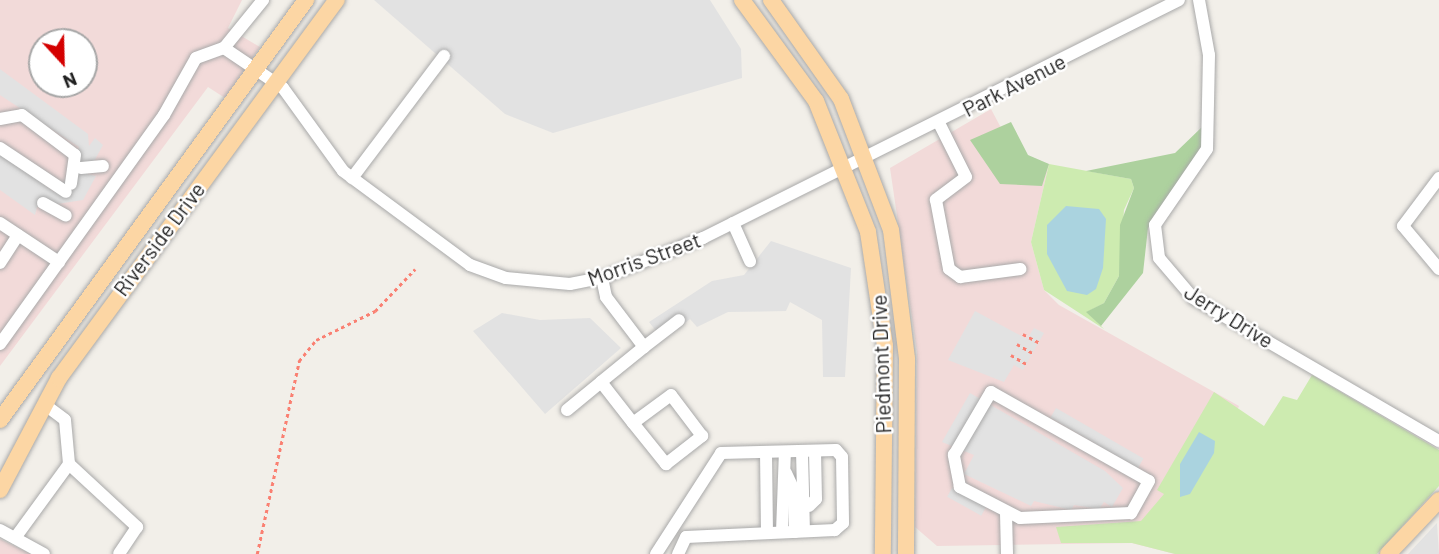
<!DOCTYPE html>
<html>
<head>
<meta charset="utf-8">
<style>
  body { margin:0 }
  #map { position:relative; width:1439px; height:554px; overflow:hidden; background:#f2efe9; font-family:Barlow,sans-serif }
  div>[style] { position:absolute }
  .commercial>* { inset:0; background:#f2dad9 }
  .grass>* { inset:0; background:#cdebb0 }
  .forest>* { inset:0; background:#add19e }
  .parking>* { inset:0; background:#e2e2e2; transform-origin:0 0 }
  .water>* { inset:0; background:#aad3df }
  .path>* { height:2.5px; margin-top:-1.25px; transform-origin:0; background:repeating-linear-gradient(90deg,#fa8072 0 3.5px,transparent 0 7px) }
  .roads { filter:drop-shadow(0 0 2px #a9a9a9) drop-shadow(0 0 2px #a9a9a9) }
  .minor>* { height:12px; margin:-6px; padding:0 6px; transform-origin:6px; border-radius:6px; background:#fff }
  .major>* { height:16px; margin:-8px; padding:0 8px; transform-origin:8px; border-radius:8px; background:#fcd6a4 }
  span { translate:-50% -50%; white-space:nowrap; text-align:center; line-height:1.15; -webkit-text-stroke:5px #fff; paint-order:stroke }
  .street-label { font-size:21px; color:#222 }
  .north { position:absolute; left:28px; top:28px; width:70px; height:70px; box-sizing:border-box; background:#fff; border:2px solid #a7a7a7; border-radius:50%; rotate:158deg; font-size:19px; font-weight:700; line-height:28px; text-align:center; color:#222 }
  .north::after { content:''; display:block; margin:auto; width:24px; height:32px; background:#d40000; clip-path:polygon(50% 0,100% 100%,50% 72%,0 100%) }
</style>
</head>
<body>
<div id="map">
  <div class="commercial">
    <div style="clip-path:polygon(evenodd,0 0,242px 0,228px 28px,260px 47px,225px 98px,208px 87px,0 366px,0 0,42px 42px,84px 42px,84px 84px,42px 84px,42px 42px)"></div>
    <div style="clip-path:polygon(991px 109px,1017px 158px,1049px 164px,1031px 242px,1044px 290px,1059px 305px,1239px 406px,1175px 554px,1132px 543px,937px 546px,915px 527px,917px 352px,890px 168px)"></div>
    <div style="clip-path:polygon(0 539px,31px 554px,0 554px)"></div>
  </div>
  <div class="grass">
    <div style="clip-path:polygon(1049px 164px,1131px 179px,1134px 188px,1124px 210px,1119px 276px,1104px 303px,1087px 312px,1104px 329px,1044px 290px,1031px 242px)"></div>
    <div style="clip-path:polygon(1312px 375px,1439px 450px,1439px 486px,1377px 554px,1175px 554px,1132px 543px,1061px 543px,1056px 527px,1141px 521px,1164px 494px,1157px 490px,1214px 392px,1264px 426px,1283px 396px,1297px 400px)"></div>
  </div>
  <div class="forest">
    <div style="clip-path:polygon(1011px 122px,1028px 155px,1049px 164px,1042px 186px,1000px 184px,970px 140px)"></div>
    <div style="clip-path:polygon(1202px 127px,1202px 150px,1148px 228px,1143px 273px,1101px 326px,1086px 312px,1104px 303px,1119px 276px,1120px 225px,1134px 188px,1131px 179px,1086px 171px,1175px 153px)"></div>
  </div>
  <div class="parking">
    <div style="clip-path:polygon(374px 0,710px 0,741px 49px,742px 78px,553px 133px,505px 114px)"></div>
    <div style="clip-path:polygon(0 69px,88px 134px,89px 146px,95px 138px,103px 145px,87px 174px,96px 176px,83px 200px,37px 207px,35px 215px,0 190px,0 151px,54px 192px,70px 175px,79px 147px,0 95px)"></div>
    <div style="clip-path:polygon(771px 241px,851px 268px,845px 377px,823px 377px,822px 320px,790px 302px,786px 311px,728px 312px,697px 327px,690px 319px,663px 340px,649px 322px,712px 281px,744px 275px)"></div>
    <div style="clip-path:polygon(975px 311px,1027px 339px,1034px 328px,1044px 333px,1023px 370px,1014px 365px,1004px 382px,948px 360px)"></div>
    <div style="clip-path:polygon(502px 313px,540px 320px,590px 318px,621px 348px,545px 414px,473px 331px)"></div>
    <div style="clip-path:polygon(970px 393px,1105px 471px,1123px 488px,1112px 507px,1104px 502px,1099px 509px,1074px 505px,1071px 510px,1034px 501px,1031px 506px,964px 474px,974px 455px,942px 442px)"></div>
    <div style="left:1056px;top:408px;width:101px;height:11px;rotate:30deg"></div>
    <div style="left:952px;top:488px;width:39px;height:10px;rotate:29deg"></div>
    <div style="clip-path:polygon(1437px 523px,1439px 554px,1408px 554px)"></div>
  </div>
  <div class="water">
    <div style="clip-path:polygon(1066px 206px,1099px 209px,1106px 219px,1103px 268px,1096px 289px,1087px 295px,1067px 291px,1047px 254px,1047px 225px)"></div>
    <div style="clip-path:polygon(1199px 432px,1215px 441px,1214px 453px,1190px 494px,1180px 497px,1180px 464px)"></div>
  </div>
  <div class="path">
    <div style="left:1023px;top:334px;width:19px;rotate:28deg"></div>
    <div style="left:1017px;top:344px;width:20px;rotate:30deg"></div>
    <div style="left:1011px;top:355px;width:20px;rotate:30deg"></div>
    <div style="left:257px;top:554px;width:198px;rotate:-77.7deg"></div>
    <div style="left:299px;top:361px;width:27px;rotate:-51deg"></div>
    <div style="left:316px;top:340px;width:66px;rotate:-26.2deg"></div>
    <div style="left:375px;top:311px;width:58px;rotate:-46.4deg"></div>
  </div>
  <div class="roads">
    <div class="minor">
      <div style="left:1199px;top:0;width:56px;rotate:79.7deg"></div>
      <div style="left:1209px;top:55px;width:94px;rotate:91.2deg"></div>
      <div style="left:1207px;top:149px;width:92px;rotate:124.4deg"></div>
      <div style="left:1155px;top:225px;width:33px;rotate:83deg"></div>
      <div style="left:1159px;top:258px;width:52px;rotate:49.6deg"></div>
      <div style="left:1193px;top:298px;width:285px;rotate:30.2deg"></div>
      <div style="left:224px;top:48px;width:71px;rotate:34.1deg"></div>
      <div style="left:283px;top:88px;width:102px;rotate:54.1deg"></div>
      <div style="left:343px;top:171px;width:158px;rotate:36.5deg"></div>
      <div style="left:470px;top:265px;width:38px;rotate:20deg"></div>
      <div style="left:506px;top:278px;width:64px;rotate:5.4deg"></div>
      <div style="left:570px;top:284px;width:33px;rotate:-11deg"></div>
      <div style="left:602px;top:278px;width:109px;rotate:-21.6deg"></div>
      <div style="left:703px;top:238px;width:532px;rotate:-26.57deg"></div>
      <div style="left:0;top:119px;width:22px;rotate:-10deg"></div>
      <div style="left:22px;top:115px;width:66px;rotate:37deg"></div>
      <div style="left:75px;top:155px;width:29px;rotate:98deg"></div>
      <div style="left:939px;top:123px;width:60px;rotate:63.4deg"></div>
      <div style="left:966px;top:177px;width:38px;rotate:143deg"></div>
      <div style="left:936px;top:200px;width:70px;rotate:79.3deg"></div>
      <div style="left:949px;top:269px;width:14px;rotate:36deg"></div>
      <div style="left:960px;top:277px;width:61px;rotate:-7.6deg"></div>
      <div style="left:0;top:148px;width:79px;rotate:33.7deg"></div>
      <div style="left:81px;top:168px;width:22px;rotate:-5deg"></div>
      <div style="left:352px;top:178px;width:153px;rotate:-53deg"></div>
      <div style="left:1439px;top:178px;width:60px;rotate:126.9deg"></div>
      <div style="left:1403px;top:226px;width:56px;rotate:50.1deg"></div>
      <div style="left:43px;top:203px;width:26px;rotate:29deg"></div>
      <div style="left:0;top:223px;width:71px;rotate:33.5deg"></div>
      <div style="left:733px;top:223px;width:42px;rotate:65.9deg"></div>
      <div style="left:0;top:263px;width:33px;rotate:-57deg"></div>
      <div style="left:602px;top:278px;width:19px;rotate:78deg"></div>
      <div style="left:606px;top:297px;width:63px;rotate:52.8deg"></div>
      <div style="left:644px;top:347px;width:55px;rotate:140.9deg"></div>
      <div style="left:601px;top:382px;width:52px;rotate:52deg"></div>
      <div style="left:633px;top:423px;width:53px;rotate:51.2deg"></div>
      <div style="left:666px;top:464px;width:46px;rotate:-37.9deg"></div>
      <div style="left:702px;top:436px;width:51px;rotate:-127.1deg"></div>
      <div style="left:671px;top:395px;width:47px;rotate:143.6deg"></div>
      <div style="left:0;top:344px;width:282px;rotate:-54.4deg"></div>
      <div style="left:164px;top:115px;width:65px;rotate:-60.7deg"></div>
      <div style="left:196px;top:58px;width:30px;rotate:-20deg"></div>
      <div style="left:224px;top:48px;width:62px;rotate:-50.9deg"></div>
      <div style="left:644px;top:347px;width:44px;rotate:-37.6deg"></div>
      <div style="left:991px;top:392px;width:181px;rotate:29.4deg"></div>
      <div style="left:1149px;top:481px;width:37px;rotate:119deg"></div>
      <div style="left:1131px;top:513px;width:111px;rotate:177.4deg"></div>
      <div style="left:1020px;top:518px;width:68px;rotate:-152.7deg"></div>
      <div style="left:960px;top:487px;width:33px;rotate:-101deg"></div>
      <div style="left:954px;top:455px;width:73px;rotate:-59.6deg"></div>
      <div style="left:44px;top:404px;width:26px;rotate:37deg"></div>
      <div style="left:65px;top:420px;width:44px;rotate:84.8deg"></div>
      <div style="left:567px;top:410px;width:44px;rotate:-39.5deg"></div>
      <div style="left:802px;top:451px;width:80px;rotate:88.6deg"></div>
      <div style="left:766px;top:452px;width:81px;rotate:89.3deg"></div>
      <div style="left:786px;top:473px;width:19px;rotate:65deg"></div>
      <div style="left:794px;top:490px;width:42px;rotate:88.6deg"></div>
      <div style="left:809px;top:506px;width:10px;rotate:-45deg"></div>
      <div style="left:816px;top:499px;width:48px;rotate:-91.2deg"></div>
      <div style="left:1006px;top:513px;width:41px;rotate:88.6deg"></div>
      <div style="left:0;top:530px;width:50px;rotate:28.6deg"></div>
      <div style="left:782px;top:532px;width:80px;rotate:-87.9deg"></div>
      <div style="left:15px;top:538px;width:92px;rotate:-53.9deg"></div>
      <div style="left:69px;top:464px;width:93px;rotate:42.8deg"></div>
      <div style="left:137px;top:527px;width:32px;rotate:124deg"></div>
      <div style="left:656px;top:554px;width:120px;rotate:-57.2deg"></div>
      <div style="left:721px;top:453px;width:115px;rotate:-1.5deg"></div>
      <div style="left:836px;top:450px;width:9px;rotate:49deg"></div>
      <div style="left:842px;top:457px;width:66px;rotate:89.1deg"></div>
      <div style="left:843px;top:523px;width:11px;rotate:139deg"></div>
      <div style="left:835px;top:530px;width:149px;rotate:177.3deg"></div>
      <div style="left:686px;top:537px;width:19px;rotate:115deg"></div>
    </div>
    <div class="major">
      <div style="left:742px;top:0;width:125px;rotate:53.8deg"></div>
      <div style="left:816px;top:101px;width:141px;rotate:68.3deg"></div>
      <div style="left:868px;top:232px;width:115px;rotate:81.5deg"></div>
      <div style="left:885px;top:346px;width:208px;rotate:90.6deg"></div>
      <div style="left:771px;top:0;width:121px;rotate:54.7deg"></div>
      <div style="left:841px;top:99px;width:140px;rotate:69.1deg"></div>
      <div style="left:891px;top:230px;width:130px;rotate:82.9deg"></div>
      <div style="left:907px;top:359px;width:195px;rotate:90.3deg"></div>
      <div style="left:0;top:420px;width:520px;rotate:-53.92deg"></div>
      <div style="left:0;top:490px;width:127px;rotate:-62.2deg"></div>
      <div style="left:59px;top:378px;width:469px;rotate:-53.7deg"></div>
      <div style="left:1388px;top:554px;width:74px;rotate:-46.6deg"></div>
    </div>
  </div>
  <div class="street-label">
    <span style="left:1014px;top:85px;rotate:-27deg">Park Avenue</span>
    <span style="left:159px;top:239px;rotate:-53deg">Riverside Drive</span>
    <span style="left:644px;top:259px;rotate:-20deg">Morris Street</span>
    <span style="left:1229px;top:316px;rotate:32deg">Jerry Drive</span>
    <span style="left:881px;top:364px;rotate:-92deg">Piedmont Drive</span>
  </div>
  <div class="north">N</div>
</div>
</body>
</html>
